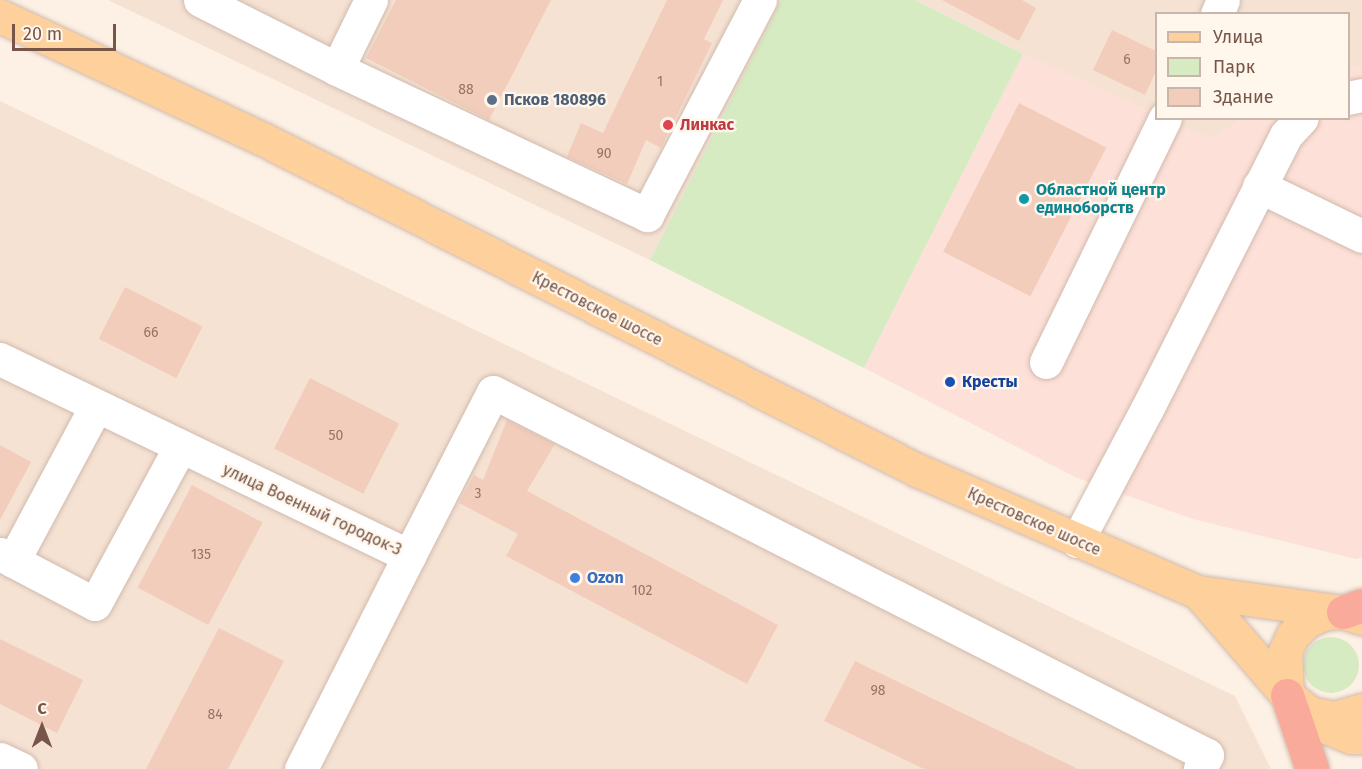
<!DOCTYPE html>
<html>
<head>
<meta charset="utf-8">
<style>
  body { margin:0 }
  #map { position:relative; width:1362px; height:769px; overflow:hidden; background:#fdf1e5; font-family:"Fira Sans",sans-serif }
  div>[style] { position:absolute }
  .residential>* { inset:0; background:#f5e2d3 }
  .commercial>* { inset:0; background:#fde0d8 }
  .green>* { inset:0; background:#d7ebc3 }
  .round { border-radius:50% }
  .building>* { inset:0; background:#f3cdbc; transform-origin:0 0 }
  .roads { filter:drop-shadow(0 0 2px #d1baad) drop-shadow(0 0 2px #d1baad) }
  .minor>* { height:33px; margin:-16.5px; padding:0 16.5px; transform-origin:16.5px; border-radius:16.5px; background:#fff }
  .major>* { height:33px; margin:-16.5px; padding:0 16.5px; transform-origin:16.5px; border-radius:16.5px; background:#fdd09c }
  .highway>* { height:33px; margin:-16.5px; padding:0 16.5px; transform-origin:16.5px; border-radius:16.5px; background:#f9aa9a }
  .dots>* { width:16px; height:16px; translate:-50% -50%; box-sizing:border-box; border:3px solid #fff6ec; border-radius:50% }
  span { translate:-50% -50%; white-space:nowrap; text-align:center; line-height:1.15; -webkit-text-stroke:4.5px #fff6ec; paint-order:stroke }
  .number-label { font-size:14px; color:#967366 }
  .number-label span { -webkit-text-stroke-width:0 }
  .service-label { font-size:16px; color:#4e5e75; font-weight:700 }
  .left { translate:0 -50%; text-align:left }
  .health-label { font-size:16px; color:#be3a42; font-weight:700 }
  .culture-label { font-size:16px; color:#0d838f; font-weight:700 }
  .street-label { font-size:16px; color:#775549 }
  .transit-label { font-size:16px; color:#164399; font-weight:700 }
  .shop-label { font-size:16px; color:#366cbe; font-weight:700 }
  .legend { position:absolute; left:1155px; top:12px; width:195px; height:108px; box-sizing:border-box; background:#fff6ec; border:2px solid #c9b6ab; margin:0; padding:8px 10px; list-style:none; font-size:18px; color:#775549 }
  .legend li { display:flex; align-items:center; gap:12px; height:30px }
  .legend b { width:30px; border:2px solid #c9b6ab }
  .north { position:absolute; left:12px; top:697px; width:60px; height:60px; -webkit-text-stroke:4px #fff6ec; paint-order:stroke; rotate:0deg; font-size:16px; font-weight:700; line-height:24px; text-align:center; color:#775549 }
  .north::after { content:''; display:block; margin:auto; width:21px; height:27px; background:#775549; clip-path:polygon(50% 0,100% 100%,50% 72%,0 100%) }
  .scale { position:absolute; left:12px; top:24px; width:104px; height:27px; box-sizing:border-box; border:3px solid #775549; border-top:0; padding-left:8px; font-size:18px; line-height:21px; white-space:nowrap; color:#775549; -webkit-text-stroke:4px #fff6ec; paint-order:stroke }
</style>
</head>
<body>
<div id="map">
  <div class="residential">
    <div style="clip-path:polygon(108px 0,781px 0,650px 260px)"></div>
    <div style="clip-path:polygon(915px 0,1362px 0,1362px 68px,1349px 66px,1348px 14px,1156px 14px,1156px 114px,1023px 54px)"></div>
    <div style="clip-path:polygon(0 101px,1235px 696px,1271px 769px,0 769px)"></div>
    <div style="clip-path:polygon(1166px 119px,1241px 119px,1212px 139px)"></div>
  </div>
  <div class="commercial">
    <div style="clip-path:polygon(1023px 54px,1212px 139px,1241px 119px,1348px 118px,1349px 66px,1362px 68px,1362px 557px,1356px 559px,1193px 519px,1077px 478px,864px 368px)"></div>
  </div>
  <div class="green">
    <div style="clip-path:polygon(781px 0,915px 0,1023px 54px,864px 368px,650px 260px)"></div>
    <div class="round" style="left:1303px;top:637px;width:56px;height:56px"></div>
  </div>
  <div class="building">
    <div style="clip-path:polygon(396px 0,551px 0,489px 120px,366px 58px)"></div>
    <div style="clip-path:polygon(667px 0,723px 0,704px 39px,712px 43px,661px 148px,646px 140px,627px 184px,567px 157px,581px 123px,603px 133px)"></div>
    <div style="clip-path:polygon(942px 0,1022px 0,1036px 8px,1019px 41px)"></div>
    <div style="clip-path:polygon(1112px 30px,1156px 51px,1156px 71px,1145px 95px,1093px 70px)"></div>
    <div style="left:1019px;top:103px;width:98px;height:167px;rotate:27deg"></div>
    <div style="left:125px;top:287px;width:87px;height:58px;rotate:27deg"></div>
    <div style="left:310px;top:378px;width:100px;height:79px;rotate:27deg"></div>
    <div style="clip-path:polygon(507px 420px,555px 444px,527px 491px,778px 625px,747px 684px,506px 556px,518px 534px,459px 503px,474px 475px,483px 480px)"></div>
    <div style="clip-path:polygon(0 445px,31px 462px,0 520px)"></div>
    <div style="left:192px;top:485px;width:80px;height:116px;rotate:28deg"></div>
    <div style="clip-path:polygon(219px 628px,284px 661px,228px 769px,146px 769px)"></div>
    <div style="clip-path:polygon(0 639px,83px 680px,57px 733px,0 704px)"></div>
    <div style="clip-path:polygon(855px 661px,1078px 769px,924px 769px,824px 721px)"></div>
  </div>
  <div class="roads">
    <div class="minor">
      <div style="left:200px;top:0;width:153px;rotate:26.7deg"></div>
      <div style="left:337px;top:69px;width:343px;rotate:25.2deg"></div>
      <div style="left:647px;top:215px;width:243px;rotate:-62.3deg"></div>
      <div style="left:1217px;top:14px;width:15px;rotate:-67deg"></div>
      <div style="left:337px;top:69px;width:77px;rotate:-63.8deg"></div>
      <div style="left:1348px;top:98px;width:14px;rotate:-12deg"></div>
      <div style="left:1259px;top:186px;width:114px;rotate:25.9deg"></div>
      <div style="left:0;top:359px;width:454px;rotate:25.7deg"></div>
      <div style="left:409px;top:556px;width:239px;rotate:116.9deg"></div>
      <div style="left:1046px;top:362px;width:271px;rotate:-64deg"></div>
      <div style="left:1077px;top:541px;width:149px;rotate:-62.1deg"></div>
      <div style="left:1147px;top:409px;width:307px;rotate:-63.1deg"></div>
      <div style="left:1286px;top:135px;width:23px;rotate:-47deg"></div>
      <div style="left:0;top:554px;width:107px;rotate:27.8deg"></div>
      <div style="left:95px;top:604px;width:179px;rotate:-61.6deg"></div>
      <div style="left:409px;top:556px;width:184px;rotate:-62.9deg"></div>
      <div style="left:493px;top:392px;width:801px;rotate:26.95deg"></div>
      <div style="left:1207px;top:755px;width:16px;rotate:117deg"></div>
      <div style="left:13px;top:561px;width:176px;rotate:-61.8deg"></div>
      <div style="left:0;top:759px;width:23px;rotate:25deg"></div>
    </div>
    <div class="major">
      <div style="left:0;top:16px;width:293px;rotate:25.1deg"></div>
      <div style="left:265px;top:140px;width:731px;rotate:26.85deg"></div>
      <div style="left:917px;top:470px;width:306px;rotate:23.5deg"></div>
      <div style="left:1198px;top:592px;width:146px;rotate:7.9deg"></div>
      <div style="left:1343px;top:612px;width:20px;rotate:18deg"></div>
      <div style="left:1198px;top:592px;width:136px;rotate:49.2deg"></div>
      <div style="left:1287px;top:695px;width:53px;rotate:38.2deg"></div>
      <div style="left:1329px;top:728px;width:24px;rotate:22deg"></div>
      <div style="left:1351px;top:737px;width:11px"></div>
      <div style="left:1287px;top:695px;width:43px;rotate:-92.7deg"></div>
      <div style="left:1285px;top:652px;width:17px;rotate:-66deg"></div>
      <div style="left:1292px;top:636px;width:21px;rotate:-45deg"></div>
      <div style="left:1307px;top:621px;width:17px;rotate:-24deg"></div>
      <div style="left:1323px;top:614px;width:15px;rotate:-8deg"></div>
      <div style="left:1313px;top:714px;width:21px;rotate:11deg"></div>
      <div style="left:1334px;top:718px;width:29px;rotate:-16deg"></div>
    </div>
    <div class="highway">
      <div style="left:1343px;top:612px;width:20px;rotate:-20deg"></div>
      <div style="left:1287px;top:695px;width:78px;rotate:71.3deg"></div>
    </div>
  </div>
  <div class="dots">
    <div style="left:492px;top:100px;background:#5c6f8a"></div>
    <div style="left:668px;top:125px;background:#e0444e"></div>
    <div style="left:1024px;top:199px;background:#0f9aa8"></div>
    <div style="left:950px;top:382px;background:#1a4fb4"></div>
    <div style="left:575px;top:578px;background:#3f7fe0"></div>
  </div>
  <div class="number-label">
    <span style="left:1127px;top:60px">6</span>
    <span style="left:660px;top:82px">1</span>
    <span style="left:466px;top:90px">88</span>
    <span style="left:604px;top:154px">90</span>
    <span style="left:151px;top:333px">66</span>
    <span style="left:336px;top:436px">50</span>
    <span style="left:478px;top:494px">3</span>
    <span style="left:201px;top:555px">135</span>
    <span style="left:642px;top:591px">102</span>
    <span style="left:878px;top:691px">98</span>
    <span style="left:215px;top:715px">84</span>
  </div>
  <div class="service-label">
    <span class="left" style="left:504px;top:100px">Псков 180896</span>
  </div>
  <div class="health-label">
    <span class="left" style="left:680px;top:125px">Линкас</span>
  </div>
  <div class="culture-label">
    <span class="left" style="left:1036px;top:199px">Областной центр<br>единоборств</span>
  </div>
  <div class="street-label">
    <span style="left:597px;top:309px;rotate:27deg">Крестовское шоссе</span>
    <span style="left:312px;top:510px;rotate:25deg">улица Военный городок-3</span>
    <span style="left:1034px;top:522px;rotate:24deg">Крестовское шоссе</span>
  </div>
  <div class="transit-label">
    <span class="left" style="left:962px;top:382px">Кресты</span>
  </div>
  <div class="shop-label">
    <span class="left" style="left:587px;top:578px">Ozon</span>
  </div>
  <ul class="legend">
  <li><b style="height:8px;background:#fdd09c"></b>Улица</li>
  <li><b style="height:16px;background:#d7ebc3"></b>Парк</li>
  <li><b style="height:16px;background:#f3cdbc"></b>Здание</li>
  </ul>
  <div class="north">С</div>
  <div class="scale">20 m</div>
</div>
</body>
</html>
